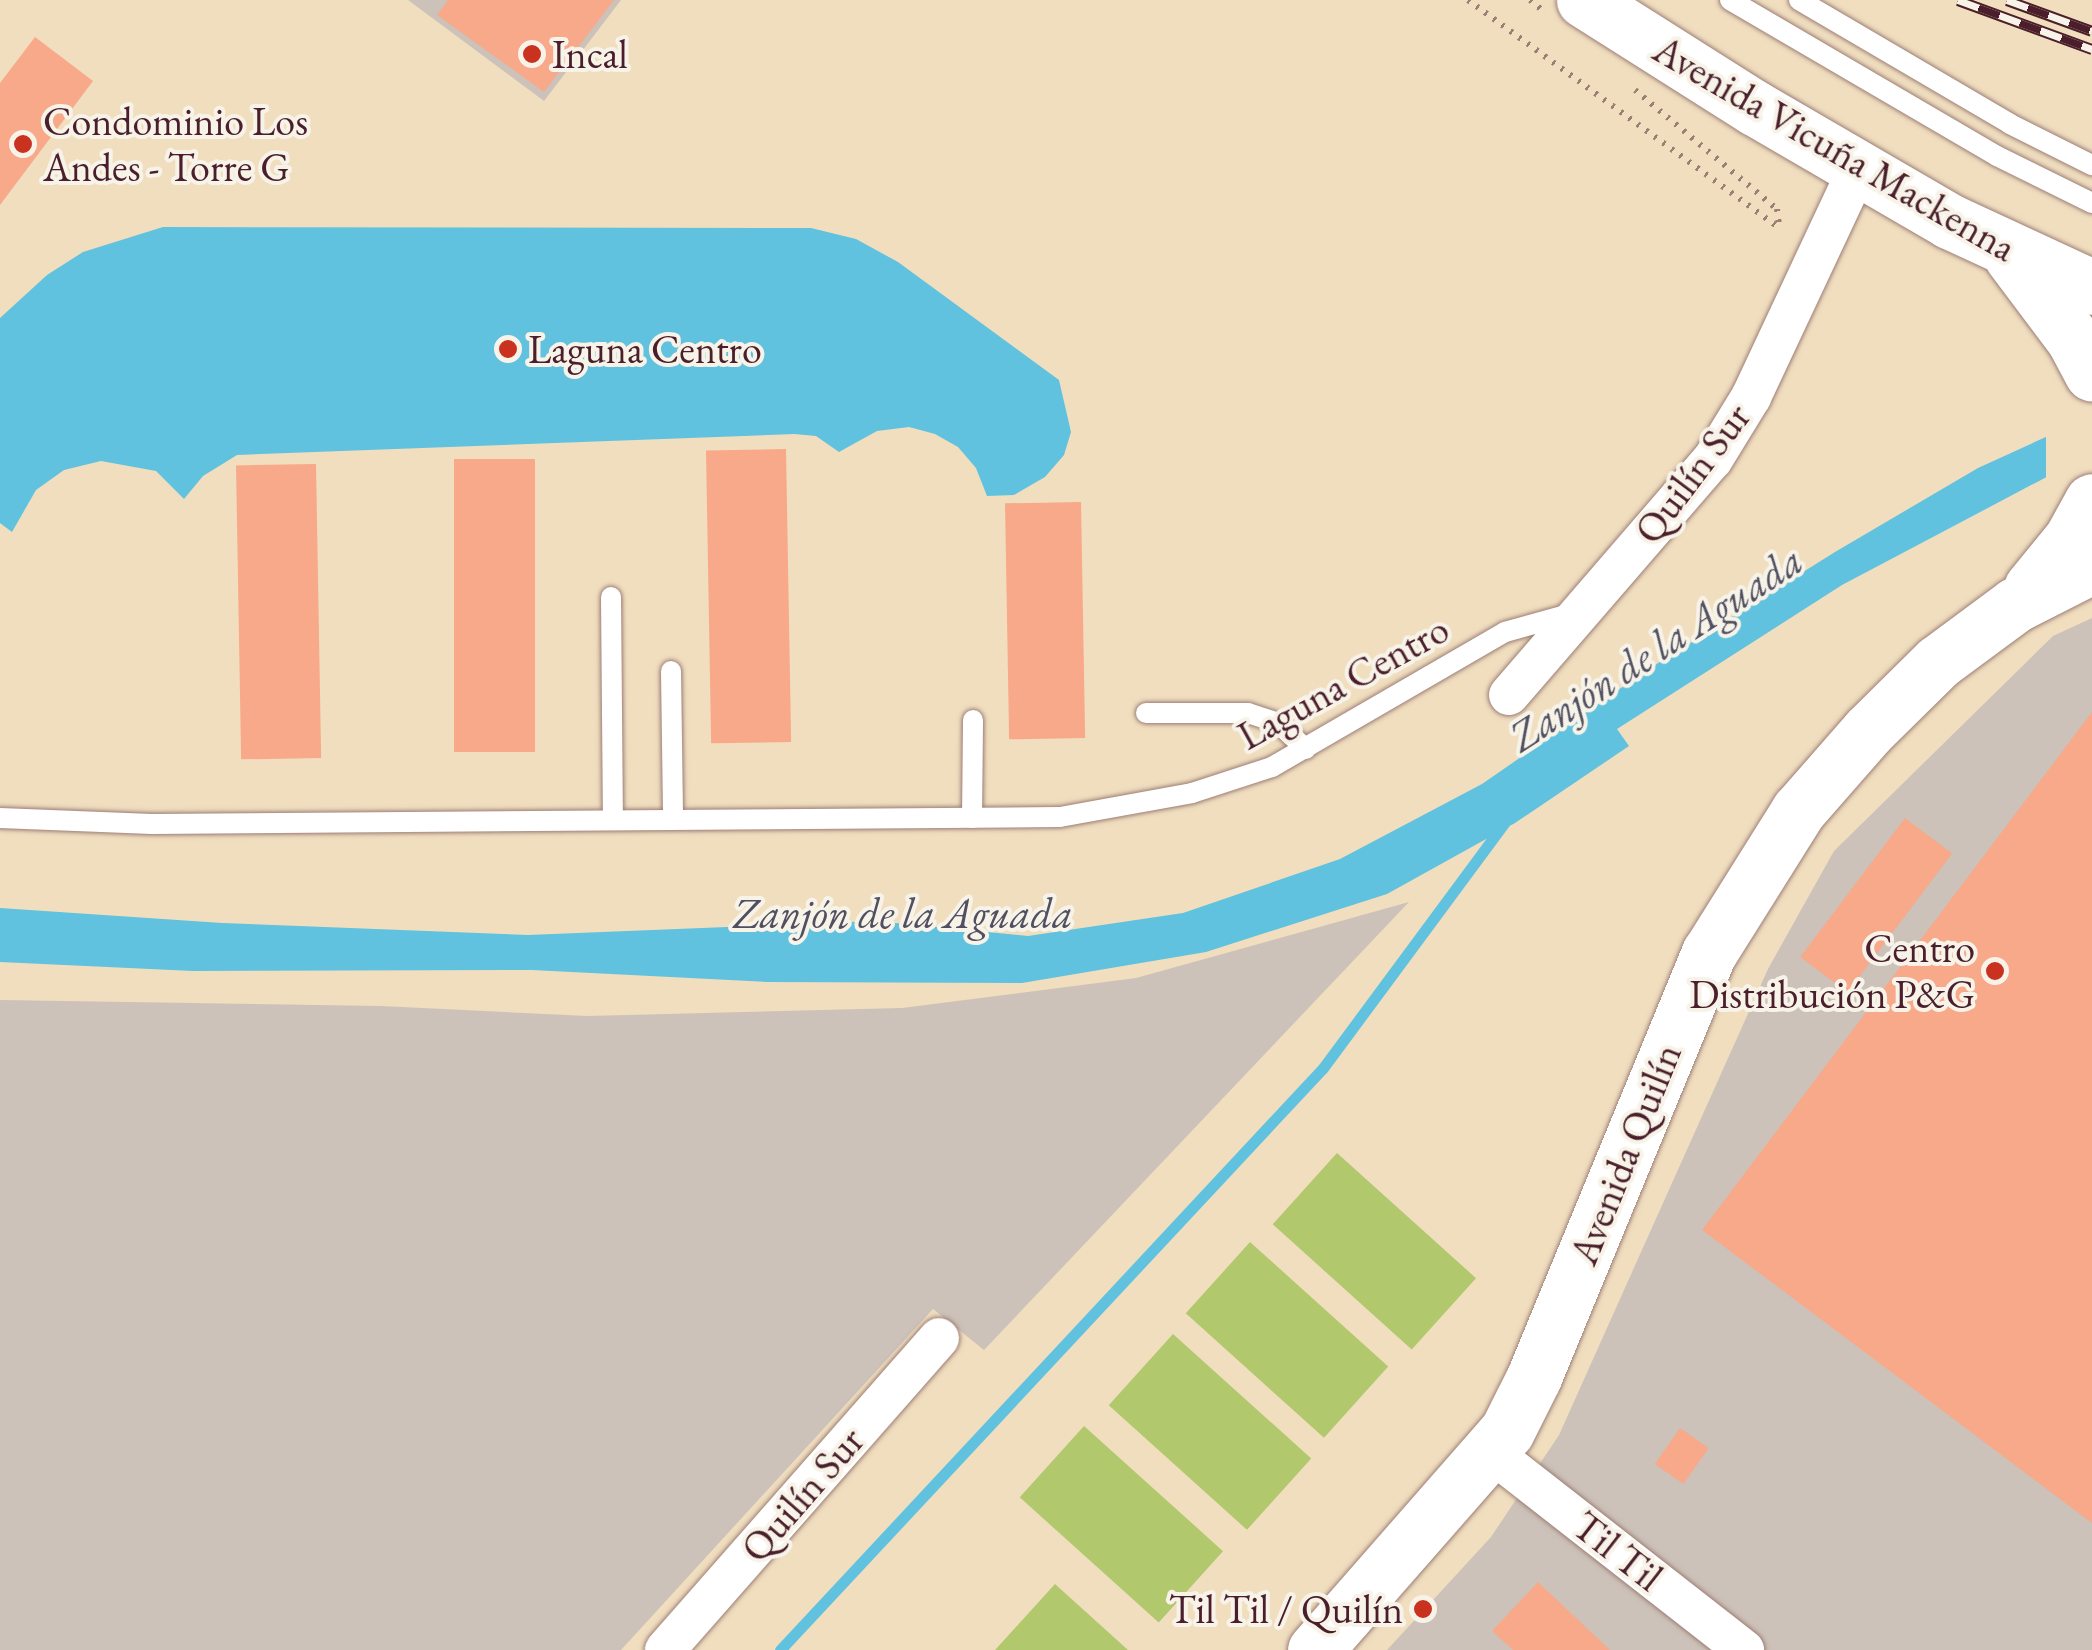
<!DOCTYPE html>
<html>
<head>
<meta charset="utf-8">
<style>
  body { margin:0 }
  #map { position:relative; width:2092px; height:1650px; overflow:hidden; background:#f0debf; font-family:"EB Garamond",serif }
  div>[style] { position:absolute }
  .industrial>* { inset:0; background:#ccc2b9 }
  .green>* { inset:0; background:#b2c86d; transform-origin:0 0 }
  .water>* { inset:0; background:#60c2de }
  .pier>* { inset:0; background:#f0debf }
  .stream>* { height:11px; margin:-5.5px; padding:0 5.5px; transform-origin:5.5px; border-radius:5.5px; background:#60c2de }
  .building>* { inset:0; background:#f7a989; transform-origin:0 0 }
  .path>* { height:6px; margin-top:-3px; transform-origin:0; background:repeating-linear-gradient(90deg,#9d7e75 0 2.5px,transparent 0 10.5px) }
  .roads { filter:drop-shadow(0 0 2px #9d7e75) drop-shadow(0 0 2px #9d7e75) }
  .service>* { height:20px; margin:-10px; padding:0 10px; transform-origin:10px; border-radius:10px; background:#fff }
  .minor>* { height:40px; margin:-20px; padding:0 20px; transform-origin:20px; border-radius:20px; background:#fff }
  .primary>* { height:55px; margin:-27.5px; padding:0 27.5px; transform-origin:27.5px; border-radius:27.5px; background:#fff }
  .rail>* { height:11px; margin-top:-5.5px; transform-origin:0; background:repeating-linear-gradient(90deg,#f7f3e8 0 22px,#4a1f2b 0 44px); box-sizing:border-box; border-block:2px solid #4a1f2b }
  .dots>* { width:28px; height:28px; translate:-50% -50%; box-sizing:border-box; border:5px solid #f7f3e8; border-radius:50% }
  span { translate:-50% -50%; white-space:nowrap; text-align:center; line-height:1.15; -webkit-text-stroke:8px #f7f3e8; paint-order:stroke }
  .poi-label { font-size:40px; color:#4a1f2b }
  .left { translate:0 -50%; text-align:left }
  .right { translate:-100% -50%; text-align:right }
  .street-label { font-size:40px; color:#4a1f2b }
  .water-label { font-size:42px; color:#515061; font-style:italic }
</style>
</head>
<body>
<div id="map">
  <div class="industrial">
    <div style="clip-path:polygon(408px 0,621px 0,544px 101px)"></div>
    <div style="clip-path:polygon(2092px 618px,2092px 1650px,1387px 1650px,1491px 1537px,1559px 1435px,1768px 969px,1834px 851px,2053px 636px)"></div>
    <div style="clip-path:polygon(1409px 902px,984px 1350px,933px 1309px,621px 1650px,0 1650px,0 1000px,381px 1006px,587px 1016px,902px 1008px,1136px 978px)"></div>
  </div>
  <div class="green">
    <div style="left:1337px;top:1153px;width:187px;height:96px;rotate:42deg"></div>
    <div style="left:1250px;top:1242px;width:186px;height:96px;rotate:42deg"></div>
    <div style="left:1173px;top:1334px;width:186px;height:96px;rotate:42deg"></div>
    <div style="left:1084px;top:1426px;width:187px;height:96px;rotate:42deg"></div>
    <div style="clip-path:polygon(1055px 1584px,1128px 1650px,995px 1650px)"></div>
  </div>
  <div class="water">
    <div style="clip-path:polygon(163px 227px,811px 228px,856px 239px,898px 262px,1059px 380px,1071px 432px,1064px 455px,1045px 477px,1014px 495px,987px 496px,976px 468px,958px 447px,935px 434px,909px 427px,877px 431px,839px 452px,816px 436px,794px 434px,237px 455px,203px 476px,184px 499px,156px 471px,101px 461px,64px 470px,36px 490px,12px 532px,0 523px,0 318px,47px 275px,83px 252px)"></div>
    <div style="clip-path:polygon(2092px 416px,2092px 453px,1842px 585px,1617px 729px,1629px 746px,1515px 823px,1387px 894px,1206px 952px,1022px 983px,767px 982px,532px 970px,193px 971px,0 962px,0 908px,222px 923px,528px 935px,875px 921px,1028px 936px,1183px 913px,1340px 859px,1482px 784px,1647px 670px,1835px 552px,1978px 468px)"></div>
  </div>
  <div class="pier">
    <div style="clip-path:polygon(2092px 411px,2092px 458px,2046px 481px,2046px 432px)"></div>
  </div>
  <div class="stream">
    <div style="left:780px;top:1650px;width:796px;rotate:-46.99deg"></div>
    <div style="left:1323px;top:1068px;width:305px;rotate:-53.5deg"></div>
  </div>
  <div class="building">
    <div style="clip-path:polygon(448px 0,614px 0,544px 92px,437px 15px)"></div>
    <div style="clip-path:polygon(35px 37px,93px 81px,0 205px,0 83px)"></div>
    <div style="left:786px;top:449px;width:293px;height:80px;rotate:89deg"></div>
    <div style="left:535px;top:459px;width:293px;height:81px;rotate:90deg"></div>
    <div style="left:316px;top:464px;width:294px;height:80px;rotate:89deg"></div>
    <div style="left:1081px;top:502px;width:236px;height:76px;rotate:89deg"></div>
    <div style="clip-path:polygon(2092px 712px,2092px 1523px,1702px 1230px)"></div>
    <div style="left:1905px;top:818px;width:59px;height:174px;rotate:37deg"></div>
    <div style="left:1680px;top:1428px;width:35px;height:44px;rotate:35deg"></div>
    <div style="clip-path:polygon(1538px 1582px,1610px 1650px,1513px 1650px,1492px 1631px)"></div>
  </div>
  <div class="path">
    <div style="left:1468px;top:0;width:386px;rotate:36.2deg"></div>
    <div style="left:1530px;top:0;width:16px;rotate:40deg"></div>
    <div style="left:1635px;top:90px;width:185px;rotate:40deg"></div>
    <div style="left:1777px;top:209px;width:17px;rotate:83deg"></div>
  </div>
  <div class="roads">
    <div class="service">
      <div style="left:1730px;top:0;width:309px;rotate:30.3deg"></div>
      <div style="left:1997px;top:156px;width:106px;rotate:26.3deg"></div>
      <div style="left:1799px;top:0;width:245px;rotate:30.4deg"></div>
      <div style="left:2010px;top:124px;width:92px;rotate:26.6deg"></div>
      <div style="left:611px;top:597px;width:223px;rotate:89.5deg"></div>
      <div style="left:671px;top:671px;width:149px;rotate:89.2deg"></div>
      <div style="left:1146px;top:713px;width:102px"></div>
      <div style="left:1248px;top:713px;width:32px;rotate:18deg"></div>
      <div style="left:1278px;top:723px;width:38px;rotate:43deg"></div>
      <div style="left:0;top:818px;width:152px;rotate:2.3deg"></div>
      <div style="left:152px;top:824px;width:908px;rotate:-0.44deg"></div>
      <div style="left:1060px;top:817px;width:134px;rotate:-10.3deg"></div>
      <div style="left:1192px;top:793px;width:84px;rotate:-18deg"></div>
      <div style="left:1272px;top:767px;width:269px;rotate:-30.1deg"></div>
      <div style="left:1505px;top:632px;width:71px;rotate:-15.6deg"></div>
      <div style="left:972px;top:818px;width:98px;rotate:-89.4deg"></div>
    </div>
    <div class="minor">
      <div style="left:1509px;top:695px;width:312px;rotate:-49.2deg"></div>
      <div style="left:1713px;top:459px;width:73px;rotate:-58.5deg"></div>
      <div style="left:1751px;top:397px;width:252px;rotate:-64.9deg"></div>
      <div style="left:1492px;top:1453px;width:320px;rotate:38deg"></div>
      <div style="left:665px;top:1650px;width:415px;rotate:-48.7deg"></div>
    </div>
    <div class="primary">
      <div style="left:1584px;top:0;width:202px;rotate:32.3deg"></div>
      <div style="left:1755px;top:108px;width:225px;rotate:30.2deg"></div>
      <div style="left:1949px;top:221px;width:157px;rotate:24.8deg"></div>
      <div style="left:2011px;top:256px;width:105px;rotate:53.1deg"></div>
      <div style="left:2074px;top:340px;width:38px;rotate:62deg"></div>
      <div style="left:2031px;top:588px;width:63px;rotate:-50.8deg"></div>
      <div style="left:2071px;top:539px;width:43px;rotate:-61.1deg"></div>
      <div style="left:1315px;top:1650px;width:291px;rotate:-48.8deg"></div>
      <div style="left:1507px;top:1431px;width:60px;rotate:-63.4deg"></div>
      <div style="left:1534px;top:1377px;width:459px;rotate:-67.6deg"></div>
      <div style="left:1709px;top:953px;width:168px;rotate:-57.9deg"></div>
      <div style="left:1798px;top:811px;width:106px;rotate:-48.8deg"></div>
      <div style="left:1868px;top:731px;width:98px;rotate:-44.6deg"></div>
      <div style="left:1938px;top:662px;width:96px;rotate:-36.5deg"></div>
      <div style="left:2015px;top:605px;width:86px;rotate:-26.9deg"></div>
    </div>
  </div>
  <div class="rail">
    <div style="left:1958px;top:0;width:143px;rotate:20.1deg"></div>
    <div style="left:2007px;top:0;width:90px;rotate:20deg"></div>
  </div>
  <div class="dots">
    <div style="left:532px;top:54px;background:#c8321e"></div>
    <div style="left:23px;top:144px;background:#c8321e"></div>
    <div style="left:508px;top:349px;background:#c8321e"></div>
    <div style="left:1995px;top:971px;background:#c8321e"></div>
    <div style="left:1423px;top:1609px;background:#c8321e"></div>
  </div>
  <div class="poi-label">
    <span class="left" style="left:552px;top:54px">Incal</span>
    <span class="left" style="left:43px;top:144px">Condominio Los<br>Andes - Torre G</span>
    <span class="left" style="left:528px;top:349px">Laguna Centro</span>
    <span class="right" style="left:1975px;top:971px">Centro<br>Distribución P&amp;G</span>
    <span class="right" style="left:1403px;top:1609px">Til Til / Quilín</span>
  </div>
  <div class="street-label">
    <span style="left:1835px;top:148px;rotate:30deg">Avenida Vicuña Mackenna</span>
    <span style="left:1692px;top:473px;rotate:-53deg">Quilín Sur</span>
    <span style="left:1343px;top:682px;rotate:-29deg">Laguna Centro</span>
    <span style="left:1625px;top:1154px;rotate:-68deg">Avenida Quilín</span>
    <span style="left:802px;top:1494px;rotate:-49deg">Quilín Sur</span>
    <span style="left:1618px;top:1551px;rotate:38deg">Til Til</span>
  </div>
  <div class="water-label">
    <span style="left:1656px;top:649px;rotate:-33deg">Zanjón de la Aguada</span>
    <span style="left:903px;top:914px">Zanjón de la Aguada</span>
  </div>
</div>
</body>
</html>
